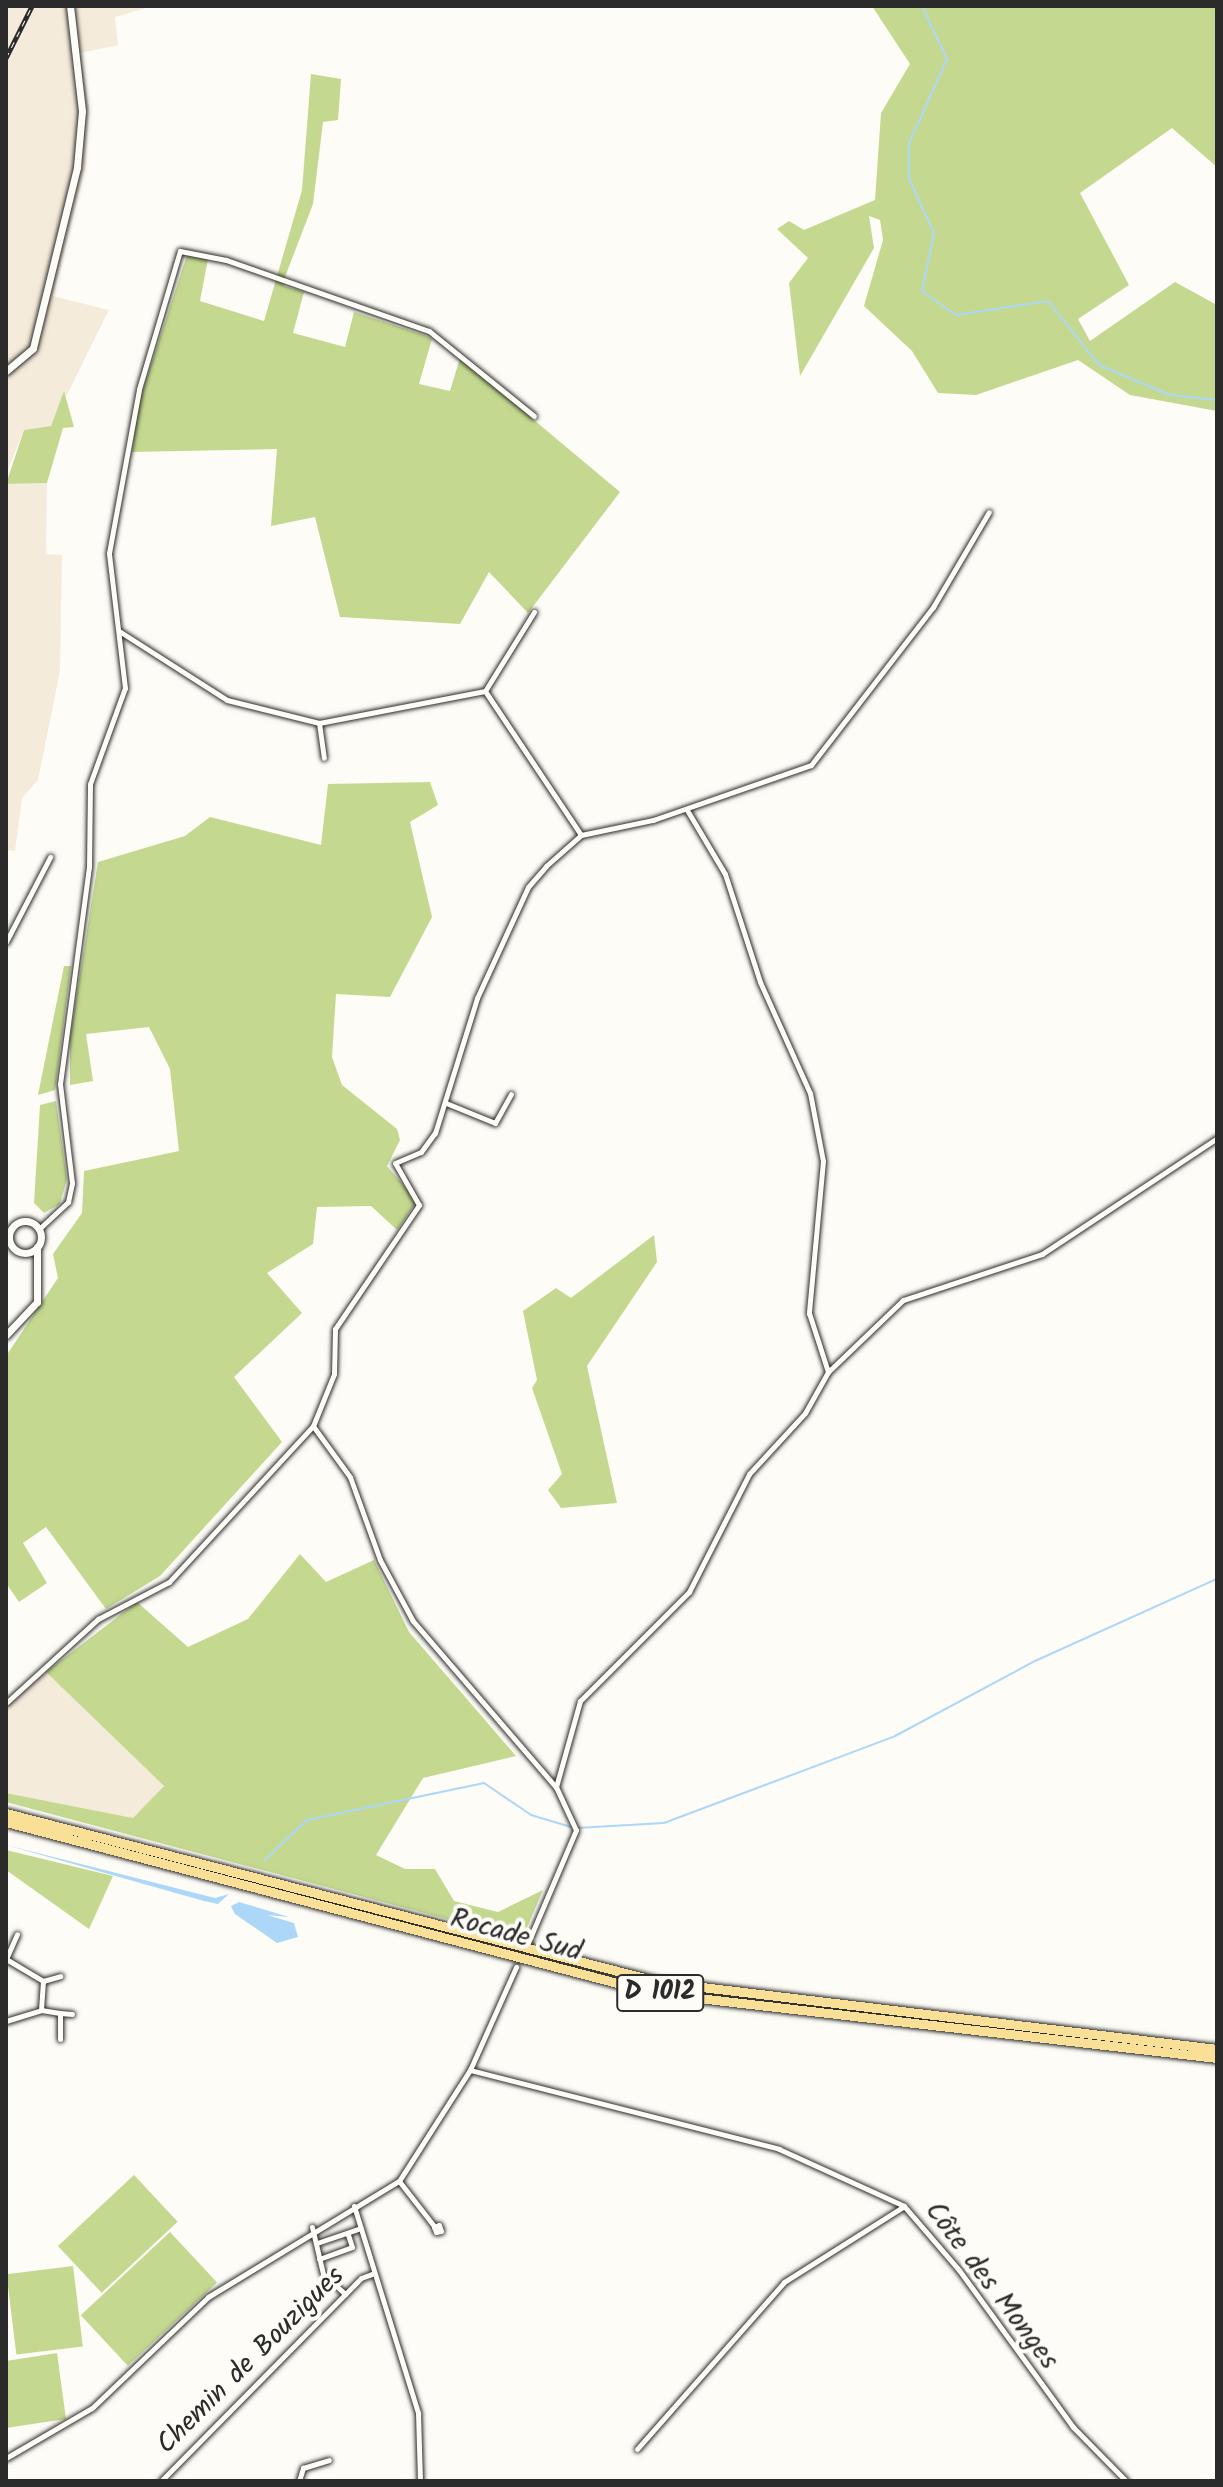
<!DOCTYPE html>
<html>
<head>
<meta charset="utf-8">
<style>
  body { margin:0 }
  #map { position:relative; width:1223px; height:2487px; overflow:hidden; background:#fdfcf7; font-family:Kalam,sans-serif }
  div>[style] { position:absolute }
  .built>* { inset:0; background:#f5ebda }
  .green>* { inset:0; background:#c4d98f; transform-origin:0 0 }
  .water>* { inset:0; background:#add7f8 }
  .stream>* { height:2px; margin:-1px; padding:0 1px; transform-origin:1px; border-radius:1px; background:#add7f8 }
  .roads { filter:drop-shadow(0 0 2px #2b2b2b) drop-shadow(0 0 2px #2b2b2b) }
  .street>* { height:5px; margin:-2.5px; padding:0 2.5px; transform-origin:2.5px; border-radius:2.5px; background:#fdfcf7 }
  .secondary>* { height:7px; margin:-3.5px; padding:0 3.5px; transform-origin:3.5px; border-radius:3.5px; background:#fdfcf7 }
  .secondary>.ring { margin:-3.5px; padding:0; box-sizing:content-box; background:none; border:7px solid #fdfcf7; border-radius:50% }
  .highway>* { height:9px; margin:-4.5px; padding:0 4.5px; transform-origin:4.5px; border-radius:4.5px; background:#fadf96 }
  .rail>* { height:5px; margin-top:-2.5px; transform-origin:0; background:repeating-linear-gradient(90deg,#fdfcf7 0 6px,#2b2b2b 0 12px); box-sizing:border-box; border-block:2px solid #2b2b2b }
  span { translate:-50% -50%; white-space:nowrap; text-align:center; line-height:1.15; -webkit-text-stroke:8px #fdfcf7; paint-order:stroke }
  .shield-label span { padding:2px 6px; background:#fdfcf7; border:2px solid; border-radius:6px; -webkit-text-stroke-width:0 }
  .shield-label { font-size:26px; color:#2b2b2b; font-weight:700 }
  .street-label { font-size:28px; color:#2b2b2b }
  .frame { position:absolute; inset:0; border:8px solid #2b2b2b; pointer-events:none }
</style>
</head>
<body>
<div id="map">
  <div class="built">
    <div style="clip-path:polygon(6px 6px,153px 6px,115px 17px,118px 45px,80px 53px,89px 108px,86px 166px,53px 296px,109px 310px,51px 427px,24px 430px,6px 474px)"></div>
    <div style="clip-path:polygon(47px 483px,46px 554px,62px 555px,60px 671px,38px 780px,22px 798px,15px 851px,6px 850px,6px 484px)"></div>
    <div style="clip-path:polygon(46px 1672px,164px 1786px,133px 1818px,6px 1793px,6px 1708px)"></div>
  </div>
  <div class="green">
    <div style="clip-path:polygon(872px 6px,1217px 6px,1217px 167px,1172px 128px,1080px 193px,1129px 285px,1078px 319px,1090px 341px,1175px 282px,1217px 305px,1217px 411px,1130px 395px,1078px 360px,976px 395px,938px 393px,912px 351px,864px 306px,883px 240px,880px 220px,869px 216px,874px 248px,800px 376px,789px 283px,808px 258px,777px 229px,789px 221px,804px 230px,875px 200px,881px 113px,910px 64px)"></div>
    <div style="clip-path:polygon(311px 74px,341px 79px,338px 120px,323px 122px,313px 204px,285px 277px,284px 286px,304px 292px,293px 333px,345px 347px,354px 312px,424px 335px,432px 339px,419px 384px,450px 391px,460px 358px,620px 492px,528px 613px,489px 572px,460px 624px,340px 617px,315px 517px,271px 526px,277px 449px,132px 452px,139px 402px,187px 255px,208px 259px,200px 301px,264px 321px,302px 190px)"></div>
    <div style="clip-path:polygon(64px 391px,74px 427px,63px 428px,47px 483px,6px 484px,24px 430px,51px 426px)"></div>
    <div style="clip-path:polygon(430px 782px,438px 805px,410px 822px,432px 917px,390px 997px,336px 994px,332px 1057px,342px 1085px,397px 1129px,400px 1140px,387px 1166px,417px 1201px,397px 1230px,371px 1206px,317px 1207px,313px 1244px,267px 1273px,302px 1313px,234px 1377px,282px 1442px,160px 1576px,106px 1609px,46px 1527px,23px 1543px,47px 1583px,19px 1602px,6px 1583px,6px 1356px,58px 1278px,53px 1254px,82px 1213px,84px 1171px,179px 1151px,170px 1069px,149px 1027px,86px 1034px,93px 1081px,70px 1085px,70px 1037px,98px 862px,185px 836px,210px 817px,321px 845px,328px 784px)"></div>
    <div style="clip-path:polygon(64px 966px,71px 966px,55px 1090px,38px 1095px)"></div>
    <div style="clip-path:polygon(56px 1101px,67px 1179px,60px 1204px,44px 1213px,34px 1203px,40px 1105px)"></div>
    <div style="clip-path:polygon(654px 1235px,657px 1262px,587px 1366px,617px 1503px,561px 1508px,548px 1490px,562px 1474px,532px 1388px,537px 1380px,523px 1311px,556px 1288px,571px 1298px)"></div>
    <div style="clip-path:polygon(300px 1554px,326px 1582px,374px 1560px,409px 1632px,516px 1756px,423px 1778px,376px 1855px,405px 1869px,435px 1869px,454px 1901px,498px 1912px,543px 1890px,522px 1939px,6px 1802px,6px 1793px,133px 1818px,164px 1786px,46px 1672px,137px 1602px,188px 1647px,248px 1619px)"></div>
    <div style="clip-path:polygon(6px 1850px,113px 1876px,89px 1929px,6px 1870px)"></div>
    <div style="left:134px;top:2175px;width:64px;height:104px;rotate:47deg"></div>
    <div style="left:170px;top:2232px;width:69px;height:122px;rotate:47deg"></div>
    <div style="left:73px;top:2266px;width:81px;height:67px;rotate:83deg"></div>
    <div style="clip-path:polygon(57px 2353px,66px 2419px,6px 2428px,6px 2361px)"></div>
  </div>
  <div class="water">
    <div style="clip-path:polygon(6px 1845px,215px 1898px,229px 1894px,218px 1904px,204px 1901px)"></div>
    <div style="clip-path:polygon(239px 1902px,289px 1917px,267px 1915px,294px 1923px,298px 1937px,277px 1943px,235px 1914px,231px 1906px)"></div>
  </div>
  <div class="stream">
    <div style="left:922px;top:6px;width:59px;rotate:64.7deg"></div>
    <div style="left:947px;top:59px;width:92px;rotate:114.3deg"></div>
    <div style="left:909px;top:143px;width:36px;rotate:90deg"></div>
    <div style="left:909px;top:179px;width:60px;rotate:65.2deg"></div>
    <div style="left:934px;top:233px;width:59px;rotate:101.7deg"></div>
    <div style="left:922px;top:291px;width:42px;rotate:35.2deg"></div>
    <div style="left:956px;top:315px;width:93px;rotate:-8.7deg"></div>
    <div style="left:1048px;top:301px;width:82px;rotate:51.4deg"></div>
    <div style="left:1099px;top:365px;width:77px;rotate:22.9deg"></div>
    <div style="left:1170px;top:395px;width:47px;rotate:6.1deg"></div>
    <div style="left:577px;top:1828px;width:87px;rotate:-3.3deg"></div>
    <div style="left:664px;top:1823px;width:247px;rotate:-20.6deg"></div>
    <div style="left:895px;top:1736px;width:159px;rotate:-28.2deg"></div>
    <div style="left:1035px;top:1661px;width:200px;rotate:-24.3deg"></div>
    <div style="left:265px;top:1860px;width:58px;rotate:-43.6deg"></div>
    <div style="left:307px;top:1820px;width:181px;rotate:-11.8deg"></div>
    <div style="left:484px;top:1783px;width:57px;rotate:34.2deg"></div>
    <div style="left:531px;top:1815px;width:42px;rotate:16.7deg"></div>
  </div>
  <div class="roads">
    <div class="street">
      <div style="left:119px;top:631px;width:128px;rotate:32.6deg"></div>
      <div style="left:227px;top:700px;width:95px;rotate:14deg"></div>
      <div style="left:319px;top:723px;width:169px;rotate:-10.9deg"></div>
      <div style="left:485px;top:691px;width:173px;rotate:56.3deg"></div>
      <div style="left:485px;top:691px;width:93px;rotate:-58.2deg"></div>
      <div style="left:319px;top:723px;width:35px;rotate:82deg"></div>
      <div style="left:687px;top:810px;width:74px;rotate:59.3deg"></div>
      <div style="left:725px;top:874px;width:114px;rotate:72deg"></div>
      <div style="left:760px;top:982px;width:122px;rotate:65.8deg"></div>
      <div style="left:810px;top:1093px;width:69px;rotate:79.2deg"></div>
      <div style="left:823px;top:1161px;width:153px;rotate:95.3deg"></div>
      <div style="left:809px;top:1313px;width:62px;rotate:72.1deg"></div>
      <div style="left:6px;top:942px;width:96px;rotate:-62.6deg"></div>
      <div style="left:446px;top:1103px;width:53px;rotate:22.2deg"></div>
      <div style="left:495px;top:1123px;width:33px;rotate:-61deg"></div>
      <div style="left:39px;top:1229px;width:40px;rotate:-43deg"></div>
      <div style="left:68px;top:1202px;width:19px;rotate:-78deg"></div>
      <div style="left:72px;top:1183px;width:100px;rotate:-96.9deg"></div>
      <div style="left:60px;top:1084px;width:219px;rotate:-82.4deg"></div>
      <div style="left:89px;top:867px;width:83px;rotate:-89.3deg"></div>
      <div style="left:90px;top:784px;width:102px;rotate:-70deg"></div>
      <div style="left:125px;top:688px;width:136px;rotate:-96.8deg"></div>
      <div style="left:109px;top:553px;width:167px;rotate:-79.6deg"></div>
      <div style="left:139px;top:389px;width:144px;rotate:-73.5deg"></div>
      <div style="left:180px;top:251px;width:47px;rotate:11.1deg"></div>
      <div style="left:226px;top:260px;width:215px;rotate:19.3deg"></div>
      <div style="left:429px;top:331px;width:135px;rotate:39deg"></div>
      <div style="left:313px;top:1426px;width:63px;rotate:54deg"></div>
      <div style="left:350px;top:1477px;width:88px;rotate:70.1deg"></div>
      <div style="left:380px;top:1560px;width:69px;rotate:61.6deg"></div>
      <div style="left:413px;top:1621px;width:219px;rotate:49.3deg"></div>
      <div style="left:6px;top:1703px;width:125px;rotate:-42.4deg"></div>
      <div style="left:98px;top:1619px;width:80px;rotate:-27.5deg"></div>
      <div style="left:169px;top:1582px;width:212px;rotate:-47.3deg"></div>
      <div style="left:313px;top:1426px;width:56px;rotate:-68deg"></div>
      <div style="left:334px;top:1374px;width:45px;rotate:-88.7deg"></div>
      <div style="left:335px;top:1329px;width:150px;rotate:-55.9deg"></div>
      <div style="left:419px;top:1205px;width:48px;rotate:-119.7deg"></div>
      <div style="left:395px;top:1163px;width:28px;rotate:-23deg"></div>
      <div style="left:421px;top:1152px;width:24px;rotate:-54deg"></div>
      <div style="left:435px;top:1133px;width:141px;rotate:-72.7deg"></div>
      <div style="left:477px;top:998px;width:122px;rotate:-65.3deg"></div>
      <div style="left:528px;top:887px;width:28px;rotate:-49deg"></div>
      <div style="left:546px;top:866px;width:47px;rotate:-41.5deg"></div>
      <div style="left:581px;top:835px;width:74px;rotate:-11.8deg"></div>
      <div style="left:653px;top:820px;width:167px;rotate:-19.2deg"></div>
      <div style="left:811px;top:765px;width:200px;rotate:-52.3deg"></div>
      <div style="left:933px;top:607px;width:110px;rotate:-59.5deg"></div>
      <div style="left:527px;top:1945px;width:125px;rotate:-66.9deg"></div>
      <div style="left:576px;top:1830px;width:47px;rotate:-114.9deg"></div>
      <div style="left:556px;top:1787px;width:89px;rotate:-74.4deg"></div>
      <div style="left:580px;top:1701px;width:154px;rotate:-45deg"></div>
      <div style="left:689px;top:1592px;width:132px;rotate:-63deg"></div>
      <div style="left:749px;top:1474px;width:83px;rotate:-47.4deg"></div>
      <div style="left:805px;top:1413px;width:47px;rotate:-60.7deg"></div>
      <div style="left:828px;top:1372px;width:104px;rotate:-43.8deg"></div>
      <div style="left:903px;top:1300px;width:146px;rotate:-18.3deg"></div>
      <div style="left:1042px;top:1254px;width:210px;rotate:-33.5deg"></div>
      <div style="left:6px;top:1959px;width:43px;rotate:30.7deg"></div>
      <div style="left:43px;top:1981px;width:29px;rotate:94deg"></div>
      <div style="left:6px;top:1959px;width:27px;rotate:-66deg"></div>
      <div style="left:43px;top:1981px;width:18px;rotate:-16deg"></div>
      <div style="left:60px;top:2013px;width:12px;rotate:5deg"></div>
      <div style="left:6px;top:2021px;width:37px;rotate:-17deg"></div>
      <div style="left:41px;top:2010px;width:19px;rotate:9deg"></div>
      <div style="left:60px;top:2013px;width:26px;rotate:90deg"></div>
      <div style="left:470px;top:2070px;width:319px;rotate:14.3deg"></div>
      <div style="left:779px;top:2149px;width:137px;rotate:24.5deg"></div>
      <div style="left:904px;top:2206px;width:84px;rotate:49.3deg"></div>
      <div style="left:959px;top:2270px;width:194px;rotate:54deg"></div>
      <div style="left:1073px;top:2427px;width:76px;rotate:45.5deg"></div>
      <div style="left:399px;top:2181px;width:57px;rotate:52.1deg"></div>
      <div style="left:354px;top:2206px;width:217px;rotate:72.8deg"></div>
      <div style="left:418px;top:2413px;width:68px;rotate:88.3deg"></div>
      <div style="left:439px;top:2225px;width:6px;rotate:72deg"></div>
      <div style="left:441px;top:2231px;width:5px;rotate:169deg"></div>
      <div style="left:436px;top:2232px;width:5px;rotate:-112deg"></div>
      <div style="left:434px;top:2227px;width:5px;rotate:-22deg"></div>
      <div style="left:312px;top:2227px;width:48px;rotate:76.8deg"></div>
      <div style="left:323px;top:2274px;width:30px;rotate:42deg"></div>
      <div style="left:317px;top:2243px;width:46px;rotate:-18.8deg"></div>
      <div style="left:319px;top:2259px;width:35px;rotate:-20deg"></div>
      <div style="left:352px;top:2247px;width:13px;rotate:-108deg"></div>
      <div style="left:637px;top:2449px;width:222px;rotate:-48.6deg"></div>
      <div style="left:784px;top:2282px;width:142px;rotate:-32.3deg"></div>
      <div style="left:6px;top:2458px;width:99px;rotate:-30.2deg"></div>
      <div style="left:92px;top:2408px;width:161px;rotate:-43.7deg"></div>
      <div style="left:208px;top:2297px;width:223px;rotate:-31.3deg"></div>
      <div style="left:399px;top:2181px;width:132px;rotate:-57.4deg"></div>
      <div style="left:470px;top:2070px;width:113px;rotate:-65.9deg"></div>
      <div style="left:161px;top:2481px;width:285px;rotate:-45.4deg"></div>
      <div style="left:361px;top:2278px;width:12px;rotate:-20deg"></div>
      <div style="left:299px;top:2481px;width:14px;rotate:-73deg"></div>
      <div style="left:303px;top:2468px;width:27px;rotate:-17deg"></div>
    </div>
    <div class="secondary">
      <div style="left:6px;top:371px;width:35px;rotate:-40deg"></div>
      <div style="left:33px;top:348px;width:186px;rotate:-76.3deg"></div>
      <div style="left:77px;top:167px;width:56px;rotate:-84.9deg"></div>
      <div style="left:82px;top:111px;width:106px;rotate:-96.5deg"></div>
      <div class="ring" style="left:9px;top:1221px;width:25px;height:25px"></div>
      <div style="left:6px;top:1335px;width:45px;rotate:-46.8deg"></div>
      <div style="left:37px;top:1302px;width:55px;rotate:-90deg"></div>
    </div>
    <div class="highway">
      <div style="left:6px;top:1813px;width:675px;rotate:14.49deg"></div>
      <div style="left:660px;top:1982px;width:561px;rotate:6.86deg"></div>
      <div style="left:6px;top:1822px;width:671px;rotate:14.76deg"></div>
      <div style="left:655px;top:1993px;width:566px;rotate:6.6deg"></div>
    </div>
  </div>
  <div class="rail">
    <div style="left:6px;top:58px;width:58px;rotate:-63.4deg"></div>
  </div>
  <div class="shield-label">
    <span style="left:660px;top:1993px">D 1012</span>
  </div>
  <div class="street-label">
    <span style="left:516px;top:1936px;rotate:15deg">Rocade Sud</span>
    <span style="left:991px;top:2286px;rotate:53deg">Côte des Monges</span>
    <span style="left:251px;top:2361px;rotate:-45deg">Chemin de Bouzigues</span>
  </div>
  <div class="frame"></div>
</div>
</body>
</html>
